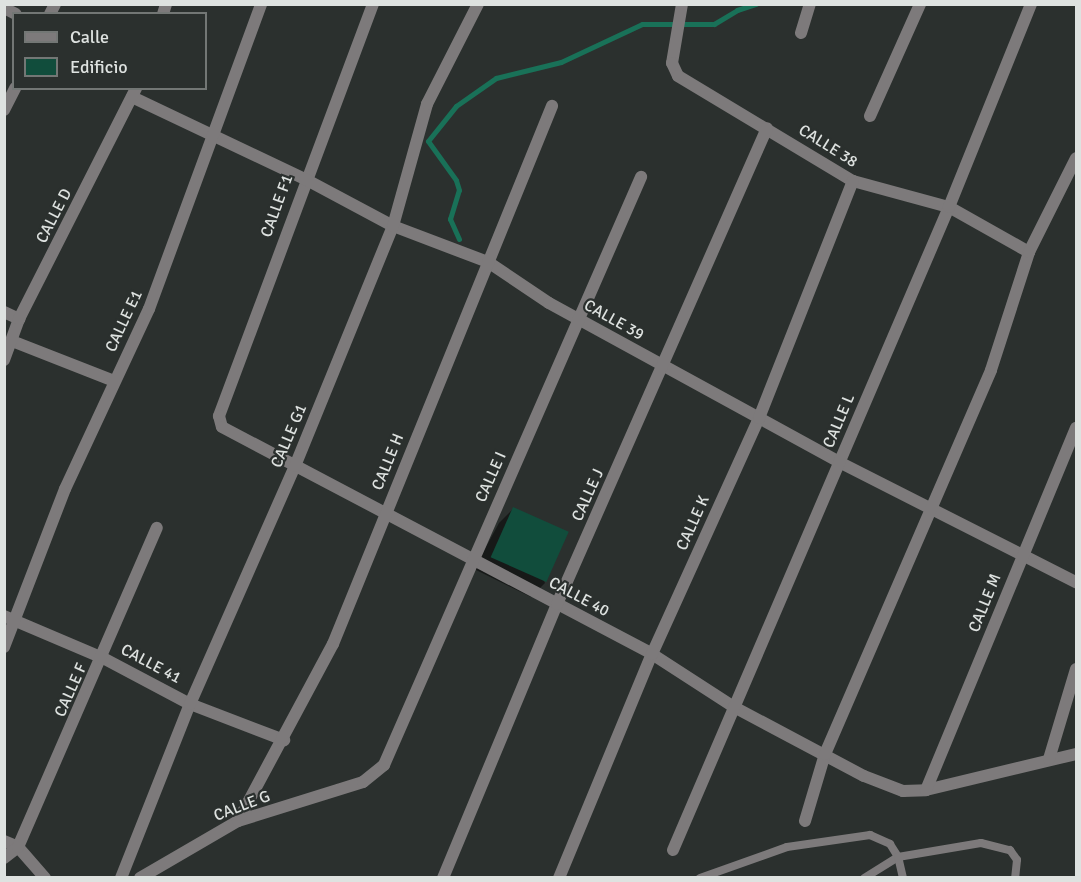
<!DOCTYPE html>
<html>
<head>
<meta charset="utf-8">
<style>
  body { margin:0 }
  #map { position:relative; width:1081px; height:882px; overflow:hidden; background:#2b302e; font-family:Signika,sans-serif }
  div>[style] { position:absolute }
  .shadow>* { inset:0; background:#0007 }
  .stream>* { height:5px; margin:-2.5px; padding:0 2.5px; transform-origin:2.5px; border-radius:2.5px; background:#197158 }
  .building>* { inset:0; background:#114d3c; transform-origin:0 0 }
  .service>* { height:8px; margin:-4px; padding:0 4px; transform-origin:4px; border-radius:4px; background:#7d7a7b }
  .minor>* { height:12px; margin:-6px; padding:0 6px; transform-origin:6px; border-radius:6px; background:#7d7a7b }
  span { translate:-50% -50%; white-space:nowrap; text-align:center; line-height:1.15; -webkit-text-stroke:4.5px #2b302e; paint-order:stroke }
  .street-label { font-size:16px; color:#dee2e0 }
  .frame { position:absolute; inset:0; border:6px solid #dee2e0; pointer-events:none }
  .legend { position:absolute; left:12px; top:12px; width:195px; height:78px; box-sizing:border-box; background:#2b302e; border:2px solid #737775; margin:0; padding:8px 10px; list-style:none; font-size:18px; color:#dee2e0 }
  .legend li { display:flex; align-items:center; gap:12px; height:30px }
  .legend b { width:30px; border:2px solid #737775 }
</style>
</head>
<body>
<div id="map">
  <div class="shadow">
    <div style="clip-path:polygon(513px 509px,545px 583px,531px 597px,474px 569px,499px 523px)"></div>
  </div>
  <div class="stream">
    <div style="left:459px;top:239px;width:22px;rotate:-114deg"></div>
    <div style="left:450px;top:219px;width:30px;rotate:-73deg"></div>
    <div style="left:459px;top:190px;width:10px;rotate:-107deg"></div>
    <div style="left:456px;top:180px;width:48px;rotate:-125.7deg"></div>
    <div style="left:428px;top:141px;width:45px;rotate:-51.3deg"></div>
    <div style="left:456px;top:106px;width:49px;rotate:-35deg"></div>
    <div style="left:496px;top:78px;width:67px;rotate:-13.8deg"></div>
    <div style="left:561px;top:62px;width:89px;rotate:-25.1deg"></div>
    <div style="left:642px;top:24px;width:72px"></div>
    <div style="left:714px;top:24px;width:27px;rotate:-31deg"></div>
    <div style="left:737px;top:10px;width:20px;rotate:-18deg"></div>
  </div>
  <div class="building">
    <div style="left:513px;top:507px;width:61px;height:55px;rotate:24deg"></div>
  </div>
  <div class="service">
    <div style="left:700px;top:878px;width:92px;rotate:-19.6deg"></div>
    <div style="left:787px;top:847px;width:84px;rotate:-8.2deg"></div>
    <div style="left:870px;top:835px;width:22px;rotate:24deg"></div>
    <div style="left:890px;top:844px;width:15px;rotate:58deg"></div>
    <div style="left:898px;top:857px;width:40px;rotate:148deg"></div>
    <div style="left:903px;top:878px;width:22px;rotate:-103deg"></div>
    <div style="left:898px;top:857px;width:84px;rotate:-9.6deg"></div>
    <div style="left:981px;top:843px;width:30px;rotate:14deg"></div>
    <div style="left:1010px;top:850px;width:12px;rotate:55deg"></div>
    <div style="left:1017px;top:860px;width:18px;rotate:96deg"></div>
  </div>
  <div class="minor">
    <div style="left:373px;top:4px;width:440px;rotate:110.5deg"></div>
    <div style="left:219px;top:416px;width:11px;rotate:75deg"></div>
    <div style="left:222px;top:427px;width:486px;rotate:27.8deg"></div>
    <div style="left:652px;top:654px;width:98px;rotate:32.9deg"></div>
    <div style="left:734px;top:707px;width:147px;rotate:28deg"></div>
    <div style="left:864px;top:776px;width:42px;rotate:21deg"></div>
    <div style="left:903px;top:791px;width:23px;rotate:-2deg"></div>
    <div style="left:926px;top:790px;width:154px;rotate:-13.5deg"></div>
    <div style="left:682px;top:4px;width:60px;rotate:99.6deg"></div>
    <div style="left:672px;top:63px;width:14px;rotate:65deg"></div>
    <div style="left:678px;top:76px;width:204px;rotate:31deg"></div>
    <div style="left:853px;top:181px;width:99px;rotate:15.2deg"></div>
    <div style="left:949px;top:207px;width:92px;rotate:29.4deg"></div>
    <div style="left:4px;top:8px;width:13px;rotate:27deg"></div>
    <div style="left:50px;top:14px;width:11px;rotate:-63deg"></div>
    <div style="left:163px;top:14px;width:10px;rotate:-73deg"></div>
    <div style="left:801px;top:33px;width:30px;rotate:-73deg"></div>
    <div style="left:132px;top:97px;width:191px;rotate:25.4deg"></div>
    <div style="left:305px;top:179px;width:100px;rotate:28.1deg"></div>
    <div style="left:393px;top:226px;width:102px;rotate:20.8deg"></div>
    <div style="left:488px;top:262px;width:73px;rotate:33.9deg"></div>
    <div style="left:549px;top:303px;width:331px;rotate:28.7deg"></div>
    <div style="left:839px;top:462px;width:266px;rotate:26.9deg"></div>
    <div style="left:4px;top:110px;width:25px;rotate:-63deg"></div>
    <div style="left:870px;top:116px;width:123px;rotate:-65.9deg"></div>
    <div style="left:4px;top:312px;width:17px;rotate:25deg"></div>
    <div style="left:12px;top:341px;width:110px;rotate:21.4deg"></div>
    <div style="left:4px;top:360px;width:44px;rotate:-69.9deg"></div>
    <div style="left:19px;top:319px;width:259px;rotate:-63.1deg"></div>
    <div style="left:4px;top:616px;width:108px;rotate:23deg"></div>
    <div style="left:103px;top:658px;width:98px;rotate:27.9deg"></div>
    <div style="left:190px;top:704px;width:101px;rotate:21deg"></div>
    <div style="left:4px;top:647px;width:169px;rotate:-68.9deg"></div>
    <div style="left:65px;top:489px;width:199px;rotate:-65deg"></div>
    <div style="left:149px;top:309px;width:325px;rotate:-69.8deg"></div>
    <div style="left:1049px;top:759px;width:94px;rotate:-73.3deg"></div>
    <div style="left:926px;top:790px;width:392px;rotate:-67.5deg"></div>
    <div style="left:238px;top:821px;width:201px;rotate:-61.8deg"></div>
    <div style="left:333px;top:644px;width:581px;rotate:-67.85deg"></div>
    <div style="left:805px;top:821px;width:70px;rotate:-73.4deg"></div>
    <div style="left:825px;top:754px;width:418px;rotate:-66.6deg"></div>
    <div style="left:991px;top:370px;width:124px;rotate:-72.1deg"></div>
    <div style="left:1029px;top:252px;width:105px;rotate:-63.4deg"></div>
    <div style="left:4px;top:841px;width:15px;rotate:23deg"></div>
    <div style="left:18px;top:847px;width:41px;rotate:48.9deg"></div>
    <div style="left:673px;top:850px;width:700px;rotate:-66.77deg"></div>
    <div style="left:949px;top:207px;width:219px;rotate:-68deg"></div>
    <div style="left:4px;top:858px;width:18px;rotate:-38deg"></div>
    <div style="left:18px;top:847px;width:348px;rotate:-66.5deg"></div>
    <div style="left:121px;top:878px;width:187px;rotate:-68.4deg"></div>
    <div style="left:190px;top:704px;width:260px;rotate:-66.2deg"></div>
    <div style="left:295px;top:466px;width:259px;rotate:-67.8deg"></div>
    <div style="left:393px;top:226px;width:127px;rotate:-74.4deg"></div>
    <div style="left:427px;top:104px;width:112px;rotate:-63deg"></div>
    <div style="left:140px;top:878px;width:113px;rotate:-30.2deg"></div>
    <div style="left:238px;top:821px;width:131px;rotate:-17.3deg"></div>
    <div style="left:363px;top:782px;width:27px;rotate:-39deg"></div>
    <div style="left:384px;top:765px;width:642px;rotate:-66.39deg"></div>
    <div style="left:443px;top:878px;width:297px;rotate:-67.4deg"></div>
    <div style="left:557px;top:604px;width:520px;rotate:-66.19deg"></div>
    <div style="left:559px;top:878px;width:243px;rotate:-67.5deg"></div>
    <div style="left:652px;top:654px;width:259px;rotate:-65.6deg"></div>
    <div style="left:759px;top:418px;width:255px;rotate:-68.4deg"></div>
  </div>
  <div class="street-label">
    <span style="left:828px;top:146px;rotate:32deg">CALLE 38</span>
    <span style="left:277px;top:206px;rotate:-70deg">CALLE F1</span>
    <span style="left:54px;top:216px;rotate:-63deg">CALLE D</span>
    <span style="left:614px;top:320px;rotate:29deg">CALLE 39</span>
    <span style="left:124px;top:321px;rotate:-65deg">CALLE E1</span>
    <span style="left:839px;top:421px;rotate:-67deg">CALLE L</span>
    <span style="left:289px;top:436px;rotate:-67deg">CALLE G1</span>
    <span style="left:388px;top:462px;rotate:-68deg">CALLE H</span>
    <span style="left:491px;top:477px;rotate:-66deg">CALLE I</span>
    <span style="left:588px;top:495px;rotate:-66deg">CALLE J</span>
    <span style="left:693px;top:523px;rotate:-66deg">CALLE K</span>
    <span style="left:579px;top:597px;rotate:28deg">CALLE 40</span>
    <span style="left:985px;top:603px;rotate:-68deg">CALLE M</span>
    <span style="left:151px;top:664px;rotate:28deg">CALLE 41</span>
    <span style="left:71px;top:690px;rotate:-66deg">CALLE F</span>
    <span style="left:242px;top:806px;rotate:-21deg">CALLE G</span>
  </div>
  <div class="frame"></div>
  <ul class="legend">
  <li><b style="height:8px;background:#7d7a7b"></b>Calle</li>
  <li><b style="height:16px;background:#114d3c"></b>Edificio</li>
  </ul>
</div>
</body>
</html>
